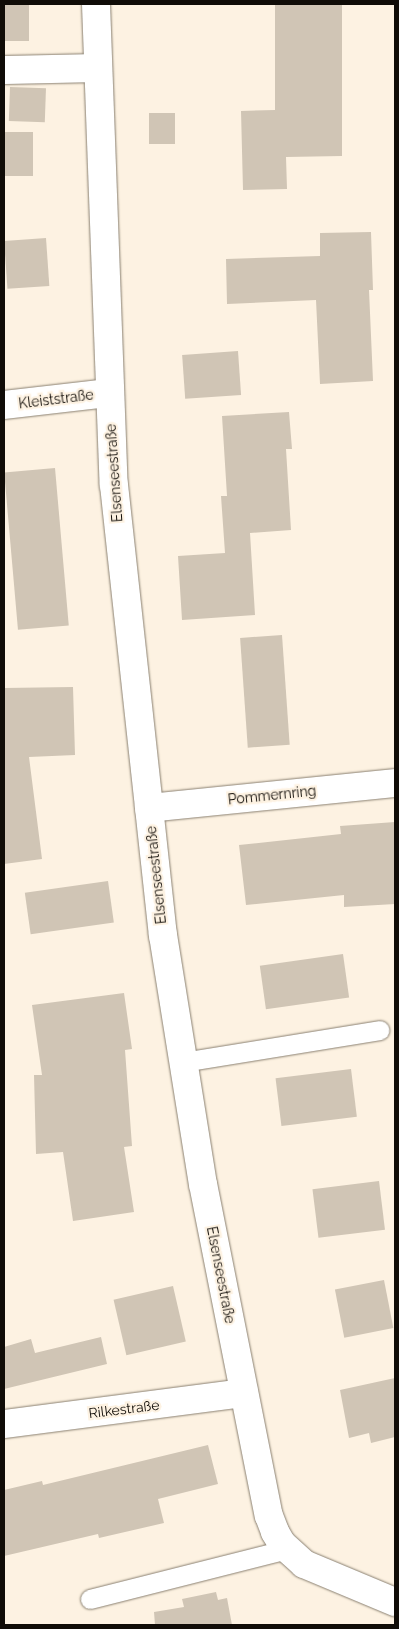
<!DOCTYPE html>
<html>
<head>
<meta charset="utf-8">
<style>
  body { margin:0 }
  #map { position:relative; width:399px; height:1629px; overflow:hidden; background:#fdf2e2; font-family:Raleway,sans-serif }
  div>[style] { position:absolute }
  .building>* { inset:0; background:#d0c5b5; transform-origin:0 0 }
  .roads { filter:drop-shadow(0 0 1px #8a8071) drop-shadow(0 0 1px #8a8071) }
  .lane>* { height:19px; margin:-9.5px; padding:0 9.5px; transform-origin:9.5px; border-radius:9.5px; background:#fff }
  .street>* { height:28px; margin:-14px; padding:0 14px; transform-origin:14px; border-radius:14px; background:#fff }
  span { translate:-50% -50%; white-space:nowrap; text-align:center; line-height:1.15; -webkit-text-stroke:4.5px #fdf2e2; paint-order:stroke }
  .street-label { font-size:14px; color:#100c07 }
  .frame { position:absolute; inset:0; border:5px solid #100c07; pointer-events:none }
</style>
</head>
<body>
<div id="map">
  <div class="building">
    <div style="left:4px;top:4px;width:25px;height:37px"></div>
    <div style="clip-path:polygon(275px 4px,342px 4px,342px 156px,286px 157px,287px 189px,243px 190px,241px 111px,275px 110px)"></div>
    <div style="left:10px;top:87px;width:36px;height:34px;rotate:2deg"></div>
    <div style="left:149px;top:113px;width:26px;height:31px"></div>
    <div style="left:4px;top:132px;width:29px;height:44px"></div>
    <div style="clip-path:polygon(371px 232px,373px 290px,369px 290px,373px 381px,320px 384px,316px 300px,227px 304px,226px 259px,320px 256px,320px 233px)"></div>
    <div style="left:46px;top:238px;width:48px;height:42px;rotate:86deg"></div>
    <div style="left:238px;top:351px;width:44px;height:56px;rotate:86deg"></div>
    <div style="clip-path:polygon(289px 412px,292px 449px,286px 449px,291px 530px,250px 533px,255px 615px,182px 620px,178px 556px,225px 553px,221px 496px,227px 496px,222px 416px)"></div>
    <div style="left:55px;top:468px;width:158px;height:51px;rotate:85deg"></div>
    <div style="left:282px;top:635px;width:110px;height:42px;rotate:86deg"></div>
    <div style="clip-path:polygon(73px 687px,75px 755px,29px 757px,42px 859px,4px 864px,4px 688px)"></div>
    <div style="clip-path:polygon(395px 822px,395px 904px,344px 907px,344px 895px,246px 905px,239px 845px,341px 834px,340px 826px)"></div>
    <div style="left:108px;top:881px;width:42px;height:84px;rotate:82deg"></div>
    <div style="left:343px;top:954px;width:44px;height:84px;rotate:82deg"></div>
    <div style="clip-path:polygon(124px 993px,132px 1049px,125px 1050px,132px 1146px,124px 1147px,134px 1212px,73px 1221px,63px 1152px,36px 1154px,34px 1075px,42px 1075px,32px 1005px)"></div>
    <div style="left:351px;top:1069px;width:48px;height:76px;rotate:83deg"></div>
    <div style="left:379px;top:1181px;width:49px;height:67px;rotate:83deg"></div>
    <div style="left:384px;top:1280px;width:49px;height:50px;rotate:79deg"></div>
    <div style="left:173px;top:1286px;width:57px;height:61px;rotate:77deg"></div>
    <div style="clip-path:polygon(101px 1337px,107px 1364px,4px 1389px,4px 1347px,31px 1339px,35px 1353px)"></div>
    <div style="clip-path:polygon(395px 1378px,395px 1437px,371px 1443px,369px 1433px,349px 1438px,340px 1390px)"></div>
    <div style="clip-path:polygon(208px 1445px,218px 1484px,158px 1499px,164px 1523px,99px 1538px,98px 1534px,4px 1556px,4px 1490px,42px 1481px,43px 1485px)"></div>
    <div style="clip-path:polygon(216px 1592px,218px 1600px,227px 1598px,232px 1625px,155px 1625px,154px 1612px,184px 1607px,182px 1599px)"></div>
  </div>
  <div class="roads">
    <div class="lane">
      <div style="left:182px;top:1062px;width:200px;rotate:-9.2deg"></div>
      <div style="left:90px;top:1599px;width:203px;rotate:-14.2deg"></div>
    </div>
    <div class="street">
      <div style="left:96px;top:4px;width:481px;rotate:87.9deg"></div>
      <div style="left:114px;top:485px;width:453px;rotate:83.8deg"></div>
      <div style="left:163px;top:935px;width:252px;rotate:80.9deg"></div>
      <div style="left:203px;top:1184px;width:338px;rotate:78.8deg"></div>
      <div style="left:269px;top:1516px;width:17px;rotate:69deg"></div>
      <div style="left:275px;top:1532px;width:14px;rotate:60deg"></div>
      <div style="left:282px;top:1544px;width:30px;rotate:42deg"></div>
      <div style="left:304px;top:1564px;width:99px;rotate:22.7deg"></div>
      <div style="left:4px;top:70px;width:92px;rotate:-1.2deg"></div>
      <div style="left:4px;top:405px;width:105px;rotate:-6.6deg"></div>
      <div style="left:149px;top:808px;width:247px;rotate:-5.8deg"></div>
      <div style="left:4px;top:1424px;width:242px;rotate:-7.4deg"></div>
    </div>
  </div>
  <div class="street-label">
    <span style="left:56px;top:399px;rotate:-7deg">Kleiststraße</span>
    <span style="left:114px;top:473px;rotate:-94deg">Elsenseestraße</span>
    <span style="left:272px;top:795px;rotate:-6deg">Pommernring</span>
    <span style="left:156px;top:875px;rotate:-96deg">Elsenseestraße</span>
    <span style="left:221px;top:1275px;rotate:79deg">Elsenseestraße</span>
    <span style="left:124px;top:1409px;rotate:-7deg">Rilkestraße</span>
  </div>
  <div class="frame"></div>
</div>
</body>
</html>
